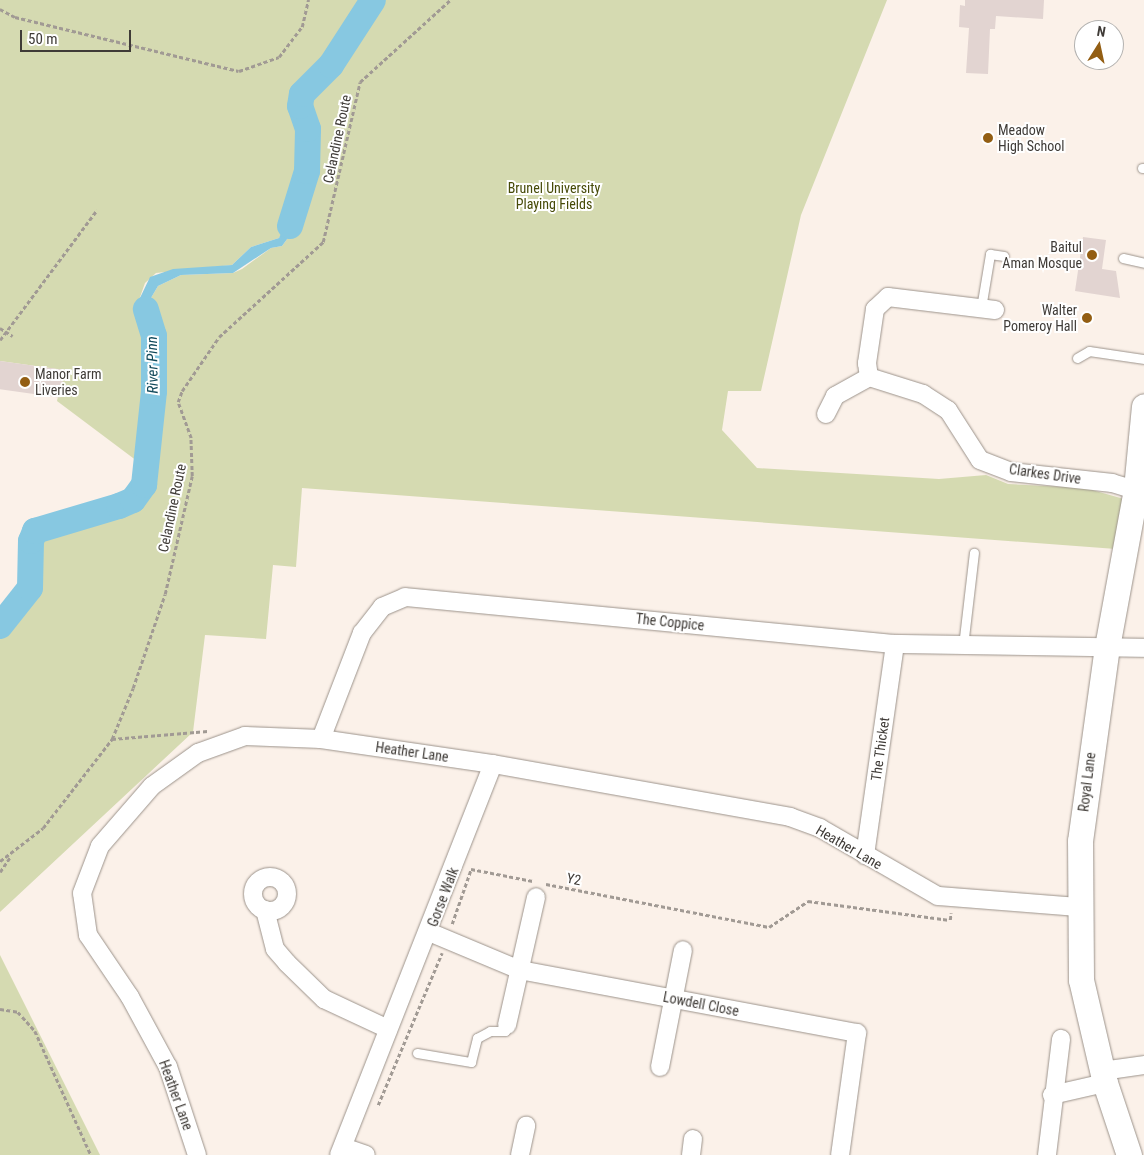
<!DOCTYPE html>
<html>
<head>
<meta charset="utf-8">
<style>
  body { margin:0 }
  #map { position:relative; width:1144px; height:1155px; overflow:hidden; background:#fbf1e9; font-family:"Roboto Condensed",sans-serif }
  div>[style] { position:absolute }
  .green>* { inset:0; background:#d5dab1 }
  .water>* { inset:0; background:#87c8e1 }
  .river>* { height:26px; margin:-13px; padding:0 13px; transform-origin:13px; border-radius:13px; background:#87c8e1 }
  .building>* { inset:0; background:#e2d4d1; transform-origin:0 0 }
  .path>* { height:2.5px; margin-top:-1.25px; transform-origin:0; background:repeating-linear-gradient(90deg,#a19a94 0 4px,transparent 0 6.5px) }
  .roads { filter:drop-shadow(0 0 1px #9c938b) drop-shadow(0 0 1px #9c938b) }
  .lane>* { height:9px; margin:-4.5px; padding:0 4.5px; transform-origin:4.5px; border-radius:4.5px; background:#fff }
  .street>* { height:18px; margin:-9px; padding:0 9px; transform-origin:9px; border-radius:9px; background:#fff }
  .street>.ring { margin:-9px; padding:0; box-sizing:content-box; background:none; border:18px solid #fff; border-radius:50% }
  .secondary>* { height:25px; margin:-12.5px; padding:0 12.5px; transform-origin:12.5px; border-radius:12.5px; background:#fff }
  .dots>* { width:14px; height:14px; translate:-50% -50%; box-sizing:border-box; border:2px solid #fff; border-radius:50% }
  span { translate:-50% -50%; white-space:nowrap; text-align:center; line-height:1.15; -webkit-text-stroke:4px #fff; paint-order:stroke }
  .poi-label { font-size:14px; color:#3f3b37 }
  .left { translate:0 -50%; text-align:left }
  .right { translate:-100% -50%; text-align:right }
  .street-label { font-size:14px; color:#3f3b37 }
  .park-label { font-size:14px; color:#464a07 }
  .water-label { font-size:15px; color:#11495a; font-style:italic }
  .north { position:absolute; left:1074px; top:20px; width:50px; height:50px; box-sizing:border-box; background:#fff; border:1px solid #b2b1af; border-radius:50%; rotate:10deg; font-size:14px; font-weight:700; line-height:20px; text-align:center; color:#3f3b37 }
  .north::after { content:''; display:block; margin:auto; width:18px; height:22px; background:#935e13; clip-path:polygon(50% 0,100% 100%,50% 72%,0 100%) }
  .scale { position:absolute; left:20px; top:30px; width:111px; height:22px; box-sizing:border-box; border:2px solid #3f3b37; border-top:0; padding-left:6px; font-size:15px; line-height:18px; white-space:nowrap; color:#3f3b37; -webkit-text-stroke:4px #fff; paint-order:stroke }
</style>
</head>
<body>
<div id="map">
  <div class="green">
    <div style="clip-path:polygon(evenodd,0 0,887px 0,801px 215px,761px 391px,728px 391px,722px 430px,757px 468px,939px 479px,986px 475px,1008px 484px,1085px 488px,1124px 499px,1116px 549px,302px 488px,296px 567px,273px 565px,266px 639px,205px 635px,193px 732px,0 912px,0 618px,26px 587px,24px 543px,32px 527px,130px 495px,139px 481px,141px 464px,57px 401px,64px 370px,0 361px,0 0,291px 211px,299px 223px,282px 246px,271px 248px,242px 269px,233px 273px,181px 275px,158px 286px,148px 303px,148px 332px,139px 300px,145px 283px,156px 273px,232px 265px,251px 247px,279px 238px,289px 223px,291px 211px)"></div>
    <div style="clip-path:polygon(0 955px,100px 1155px,0 1155px)"></div>
  </div>
  <div class="water">
    <div style="clip-path:polygon(300px 192px,299px 223px,282px 246px,271px 248px,233px 273px,181px 275px,158px 286px,148px 303px,159px 331px,153px 346px,139px 300px,150px 277px,173px 269px,232px 265px,251px 247px,279px 238px)"></div>
  </div>
  <div class="river">
    <div style="left:290px;top:226px;width:58px;rotate:-72.8deg"></div>
    <div style="left:307px;top:171px;width:42px;rotate:-88.6deg"></div>
    <div style="left:308px;top:129px;width:24px;rotate:-109deg"></div>
    <div style="left:300px;top:106px;width:12px;rotate:-81deg"></div>
    <div style="left:302px;top:94px;width:41px;rotate:-45deg"></div>
    <div style="left:331px;top:65px;width:77px;rotate:-57.1deg"></div>
    <div style="left:0;top:626px;width:48px;rotate:-51.7deg"></div>
    <div style="left:30px;top:588px;width:47px;rotate:-88.8deg"></div>
    <div style="left:31px;top:541px;width:11px;rotate:-68deg"></div>
    <div style="left:35px;top:531px;width:88px;rotate:-16.6deg"></div>
    <div style="left:119px;top:506px;width:15px;rotate:-23deg"></div>
    <div style="left:133px;top:500px;width:19px;rotate:-54deg"></div>
    <div style="left:144px;top:485px;width:95px;rotate:-83.9deg"></div>
    <div style="left:154px;top:391px;width:55px;rotate:-90deg"></div>
    <div style="left:154px;top:336px;width:28px;rotate:-107deg"></div>
  </div>
  <div class="building">
    <div style="clip-path:polygon(965px 0,1044px 0,1043px 19px,996px 16px,995px 29px,990px 29px,988px 74px,966px 73px,969px 28px,959px 27px,960px 5px,965px 6px)"></div>
    <div style="clip-path:polygon(1083px 237px,1106px 240px,1102px 269px,1116px 271px,1120px 298px,1075px 291px)"></div>
    <div style="left:0;top:361px;width:65px;height:28px;rotate:8deg"></div>
  </div>
  <div class="path">
    <div style="left:0;top:9px;width:17px;rotate:28deg"></div>
    <div style="left:15px;top:17px;width:230px;rotate:13.6deg"></div>
    <div style="left:239px;top:71px;width:42px;rotate:-19.3deg"></div>
    <div style="left:279px;top:57px;width:38px;rotate:-53deg"></div>
    <div style="left:302px;top:27px;width:28px;rotate:-77deg"></div>
    <div style="left:0;top:328px;width:15px;rotate:32deg"></div>
    <div style="left:0;top:340px;width:162px;rotate:-53.3deg"></div>
    <div style="left:112px;top:739px;width:96px;rotate:-4.8deg"></div>
    <div style="left:0;top:861px;width:54px;rotate:-37.5deg"></div>
    <div style="left:43px;top:828px;width:113px;rotate:-52.2deg"></div>
    <div style="left:112px;top:739px;width:55px;rotate:-67.6deg"></div>
    <div style="left:133px;top:688px;width:99px;rotate:-71.2deg"></div>
    <div style="left:165px;top:594px;width:121px;rotate:-77.1deg"></div>
    <div style="left:192px;top:476px;width:38px;rotate:-92deg"></div>
    <div style="left:191px;top:438px;width:38px;rotate:-110deg"></div>
    <div style="left:178px;top:402px;width:12px;rotate:-70deg"></div>
    <div style="left:182px;top:391px;width:65px;rotate:-55.6deg"></div>
    <div style="left:219px;top:337px;width:141px;rotate:-42.4deg"></div>
    <div style="left:323px;top:242px;width:164px;rotate:-77deg"></div>
    <div style="left:360px;top:82px;width:122px;rotate:-42.3deg"></div>
    <div style="left:0;top:872px;width:18px;rotate:-56deg"></div>
    <div style="left:546px;top:884px;width:227px;rotate:10.9deg"></div>
    <div style="left:769px;top:927px;width:47px;rotate:-33.7deg"></div>
    <div style="left:808px;top:901px;width:143px;rotate:7.6deg"></div>
    <div style="left:950px;top:920px;width:7px;rotate:-82deg"></div>
    <div style="left:452px;top:924px;width:58px;rotate:-70.9deg"></div>
    <div style="left:471px;top:869px;width:63px;rotate:11deg"></div>
    <div style="left:0;top:1009px;width:18px;rotate:9deg"></div>
    <div style="left:18px;top:1012px;width:25px;rotate:48deg"></div>
    <div style="left:35px;top:1031px;width:136px;rotate:65.7deg"></div>
    <div style="left:378px;top:1105px;width:165px;rotate:-67.2deg"></div>
  </div>
  <div class="roads">
    <div class="lane">
      <div style="left:1142px;top:168px;width:2px"></div>
      <div style="left:1123px;top:258px;width:22px;rotate:13deg"></div>
      <div style="left:981px;top:308px;width:55px;rotate:-80.5deg"></div>
      <div style="left:990px;top:254px;width:14px;rotate:8deg"></div>
      <div style="left:1077px;top:358px;width:14px;rotate:-30deg"></div>
      <div style="left:1089px;top:351px;width:56px;rotate:8.3deg"></div>
      <div style="left:963px;top:646px;width:94px;rotate:-83.3deg"></div>
      <div style="left:417px;top:1053px;width:55px;rotate:9.5deg"></div>
      <div style="left:471px;top:1062px;width:25px;rotate:-76deg"></div>
      <div style="left:477px;top:1038px;width:15px;rotate:-28deg"></div>
      <div style="left:490px;top:1031px;width:15px"></div>
      <div style="left:505px;top:1031px;width:6px;rotate:-72deg"></div>
    </div>
    <div class="street">
      <div style="left:995px;top:310px;width:108px;rotate:-173.1deg"></div>
      <div style="left:888px;top:297px;width:18px;rotate:137deg"></div>
      <div style="left:875px;top:309px;width:55px;rotate:98.4deg"></div>
      <div style="left:867px;top:363px;width:14px;rotate:82deg"></div>
      <div style="left:869px;top:377px;width:57px;rotate:17.5deg"></div>
      <div style="left:923px;top:394px;width:30px;rotate:33deg"></div>
      <div style="left:948px;top:410px;width:59px;rotate:57.4deg"></div>
      <div style="left:980px;top:460px;width:33px;rotate:21deg"></div>
      <div style="left:1011px;top:472px;width:102px;rotate:6.2deg"></div>
      <div style="left:1112px;top:483px;width:34px;rotate:17deg"></div>
      <div style="left:826px;top:414px;width:20px;rotate:-63deg"></div>
      <div style="left:835px;top:396px;width:39px;rotate:-29deg"></div>
      <div style="left:321px;top:739px;width:114px;rotate:-68.9deg"></div>
      <div style="left:362px;top:633px;width:33px;rotate:-52deg"></div>
      <div style="left:382px;top:607px;width:25px;rotate:-23deg"></div>
      <div style="left:405px;top:597px;width:492px;rotate:5.5deg"></div>
      <div style="left:895px;top:644px;width:249px;rotate:0.9deg"></div>
      <div style="left:865px;top:855px;width:213px;rotate:-81.9deg"></div>
      <div class="ring" style="left:253px;top:877px;width:16px;height:16px"></div>
      <div style="left:265px;top:910px;width:40px;rotate:75.6deg"></div>
      <div style="left:275px;top:949px;width:18px;rotate:49deg"></div>
      <div style="left:287px;top:963px;width:52px;rotate:44.2deg"></div>
      <div style="left:324px;top:999px;width:71px;rotate:25.1deg"></div>
      <div style="left:429px;top:932px;width:99px;rotate:22.7deg"></div>
      <div style="left:520px;top:970px;width:343px;rotate:10.6deg"></div>
      <div style="left:857px;top:1033px;width:123px;rotate:97.9deg"></div>
      <div style="left:507px;top:1025px;width:131px;rotate:-77.2deg"></div>
      <div style="left:660px;top:1067px;width:119px;rotate:-78.9deg"></div>
      <div style="left:1102px;top:1071px;width:42px;rotate:-8.1deg"></div>
      <div style="left:1052px;top:1095px;width:54px;rotate:-12.8deg"></div>
      <div style="left:343px;top:1147px;width:24px;rotate:19deg"></div>
      <div style="left:197px;top:1155px;width:93px;rotate:-108.2deg"></div>
      <div style="left:168px;top:1067px;width:80px;rotate:-118.5deg"></div>
      <div style="left:130px;top:997px;width:75px;rotate:-124.1deg"></div>
      <div style="left:88px;top:935px;width:42px;rotate:-98.1deg"></div>
      <div style="left:82px;top:893px;width:50px;rotate:-69deg"></div>
      <div style="left:100px;top:846px;width:79px;rotate:-49.1deg"></div>
      <div style="left:152px;top:786px;width:57px;rotate:-35.7deg"></div>
      <div style="left:198px;top:753px;width:50px;rotate:-19.9deg"></div>
      <div style="left:245px;top:736px;width:76px;rotate:2.3deg"></div>
      <div style="left:321px;top:739px;width:174px;rotate:8.3deg"></div>
      <div style="left:493px;top:764px;width:302px;rotate:10.1deg"></div>
      <div style="left:790px;top:817px;width:32px;rotate:20deg"></div>
      <div style="left:820px;top:828px;width:136px;rotate:30deg"></div>
      <div style="left:938px;top:896px;width:141px;rotate:4.5deg"></div>
      <div style="left:339px;top:1155px;width:420px;rotate:-68.5deg"></div>
      <div style="left:520px;top:1155px;width:30px;rotate:-78deg"></div>
      <div style="left:691px;top:1155px;width:16px;rotate:-83deg"></div>
      <div style="left:1047px;top:1155px;width:117px;rotate:-83.1deg"></div>
    </div>
    <div class="secondary">
      <div style="left:1129px;top:1155px;width:76px;rotate:-108.4deg"></div>
      <div style="left:1105px;top:1083px;width:106px;rotate:-103.1deg"></div>
      <div style="left:1081px;top:980px;width:139px;rotate:-90.4deg"></div>
      <div style="left:1080px;top:841px;width:196px;rotate:-82.1deg"></div>
      <div style="left:1107px;top:647px;width:161px;rotate:-79.6deg"></div>
      <div style="left:1136px;top:489px;width:83px;rotate:-84.5deg"></div>
    </div>
  </div>
  <div class="dots">
    <div style="left:988px;top:138px;background:#935e13"></div>
    <div style="left:1092px;top:255px;background:#935e13"></div>
    <div style="left:1087px;top:318px;background:#935e13"></div>
    <div style="left:25px;top:382px;background:#935e13"></div>
  </div>
  <div class="poi-label">
    <span class="left" style="left:998px;top:138px">Meadow<br>High School</span>
    <span class="right" style="left:1082px;top:255px">Baitul<br>Aman Mosque</span>
    <span class="right" style="left:1077px;top:318px">Walter<br>Pomeroy Hall</span>
    <span class="left" style="left:35px;top:382px">Manor Farm<br>Liveries</span>
  </div>
  <div class="street-label">
    <span style="left:337px;top:139px;rotate:-78deg">Celandine Route</span>
    <span style="left:1045px;top:474px;rotate:8deg">Clarkes Drive</span>
    <span style="left:172px;top:508px;rotate:-78deg">Celandine Route</span>
    <span style="left:670px;top:622px;rotate:6deg">The Coppice</span>
    <span style="left:880px;top:749px;rotate:-82deg">The Thicket</span>
    <span style="left:412px;top:752px;rotate:8deg">Heather Lane</span>
    <span style="left:1087px;top:782px;rotate:-83deg">Royal Lane</span>
    <span style="left:849px;top:847px;rotate:30deg">Heather Lane</span>
    <span style="left:574px;top:879px;rotate:11deg">Y2</span>
    <span style="left:443px;top:897px;rotate:-69deg">Gorse Walk</span>
    <span style="left:701px;top:1004px;rotate:11deg">Lowdell Close</span>
    <span style="left:176px;top:1095px;rotate:70deg">Heather Lane</span>
  </div>
  <div class="park-label">
    <span style="left:554px;top:196px">Brunel University<br>Playing Fields</span>
  </div>
  <div class="water-label">
    <span style="left:153px;top:365px;rotate:-91deg">River Pinn</span>
  </div>
  <div class="north">N</div>
  <div class="scale">50 m</div>
</div>
</body>
</html>
